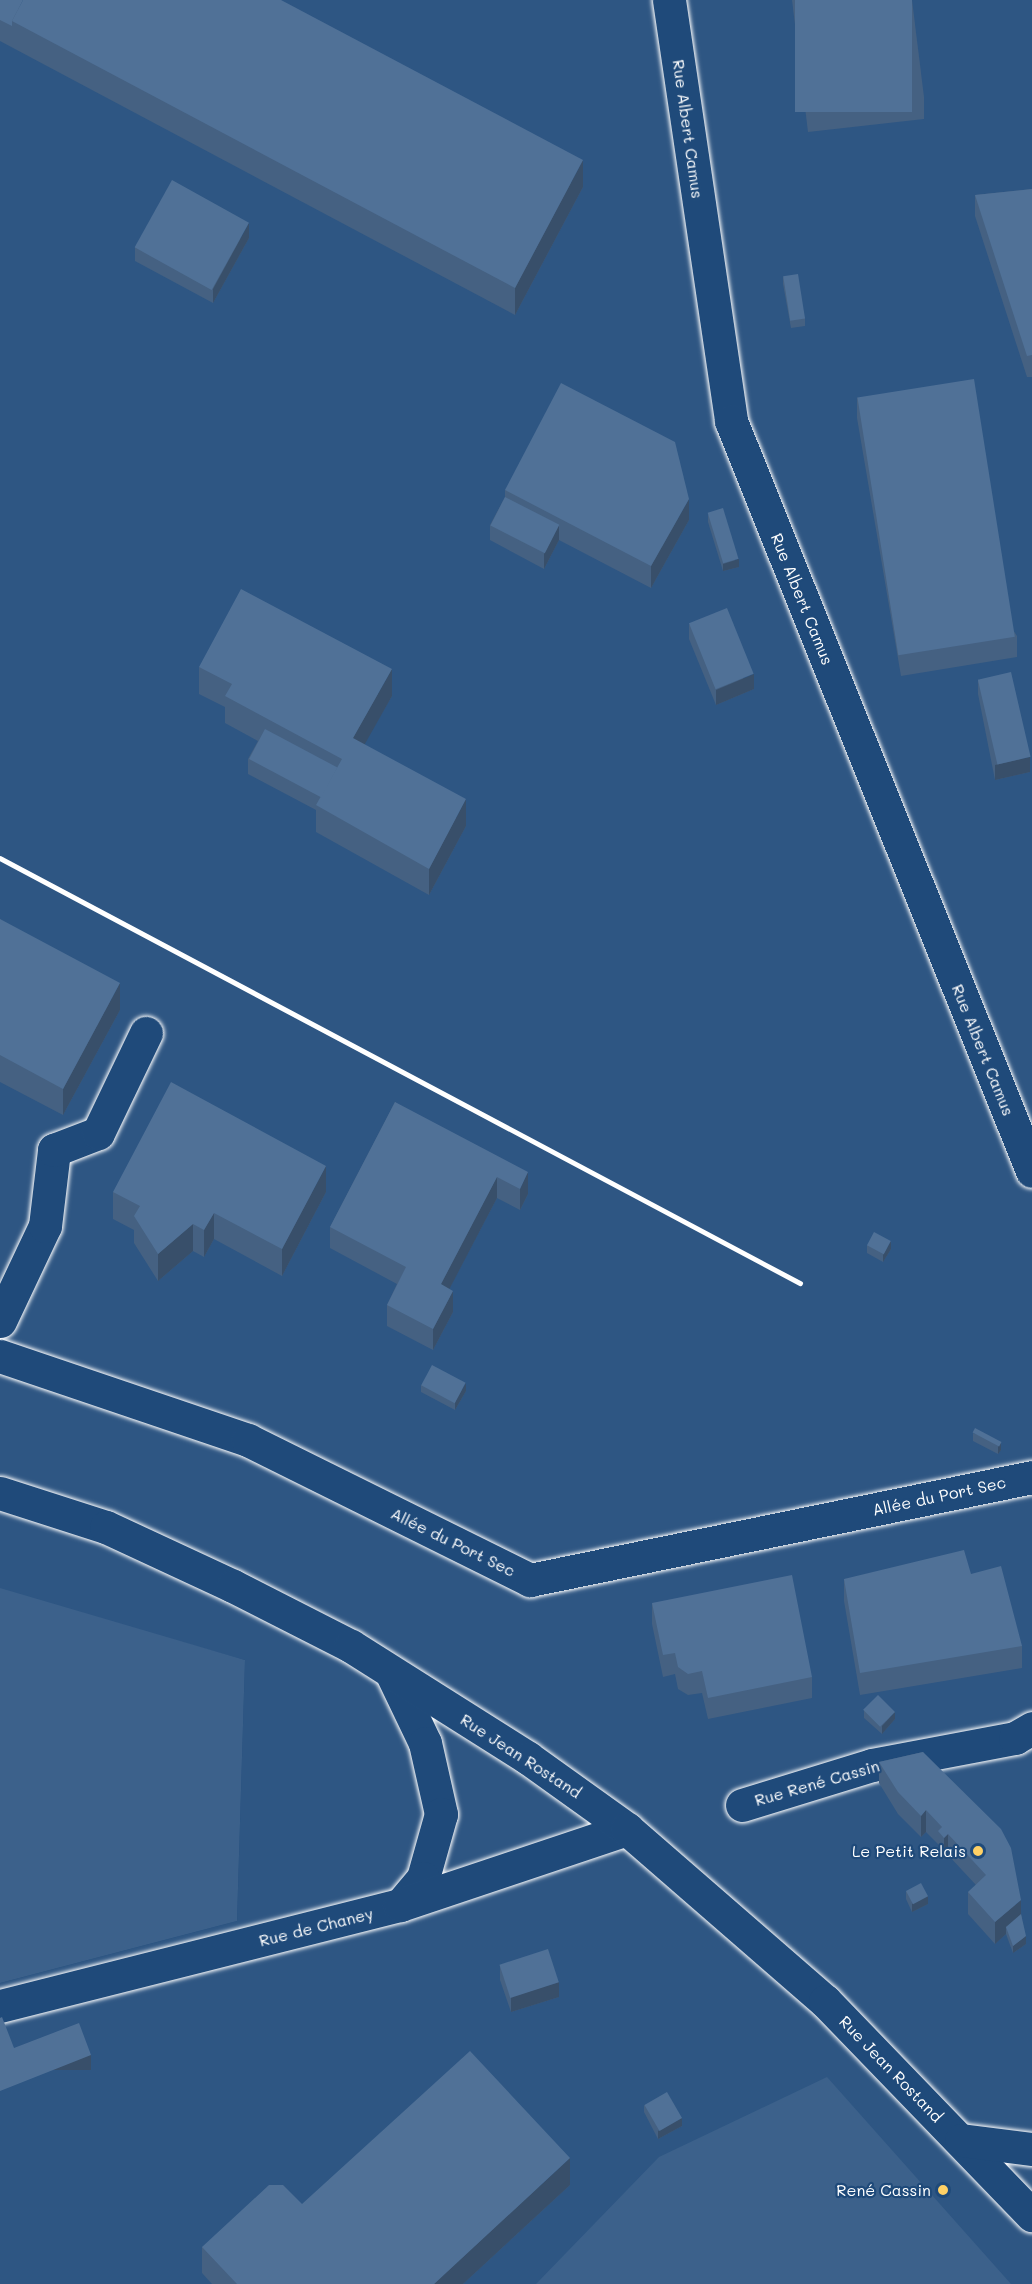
<!DOCTYPE html>
<html>
<head>
<meta charset="utf-8">
<style>
  body { margin:0 }
  #map { position:relative; width:1032px; height:2284px; overflow:hidden; background:#1f4a7a; font-family:Mali,sans-serif }
  div>[style] { position:absolute }
  .built>* { inset:0; background:#2e5683 }
  .green>* { inset:0; background:#3c618b }
  .roads { filter:drop-shadow(0 0 2px #fff) drop-shadow(0 0 2px #fff) }
  .minor>* { height:33px; margin:-16.5px; padding:0 16.5px; transform-origin:16.5px; border-radius:16.5px; background:#1f4a7a }
  .major>* { height:33px; margin:-16.5px; padding:0 16.5px; transform-origin:16.5px; border-radius:16.5px; background:#1f4a7a }
  .rail>* { height:4.5px; margin:-2.25px; padding:0 2.25px; transform-origin:2.25px; border-radius:2.25px; background:#fff }
  .wall>* { inset:0; background:#456182 }
  .shaded-wall>* { inset:0; background:#384f6a; transform-origin:0 0 }
  .building>* { inset:0; background:#507197; transform-origin:0 0 }
  .dots>* { width:16px; height:16px; translate:-50% -50%; box-sizing:border-box; border:3px solid #1f4a7a; border-radius:50% }
  span { translate:-50% -50%; white-space:nowrap; text-align:center; line-height:1.15; -webkit-text-stroke:4.5px #1f4a7a; paint-order:stroke }
  .street-label { font-size:16px; color:#fff }
  .poi-label { font-size:16px; color:#fff }
  .right { translate:-100% -50%; text-align:right }
</style>
</head>
<body>
<div id="map">
  <div class="built">
    <div style="clip-path:polygon(0 0,1032px 0,1032px 2284px,0 2284px,0 1983px,237px 1921px,245px 1660px,0 1591px)"></div>
  </div>
  <div class="green">
    <div style="clip-path:polygon(0 1588px,245px 1660px,237px 1921px,0 1983px)"></div>
    <div style="clip-path:polygon(827px 2077px,1011px 2284px,536px 2284px,659px 2157px)"></div>
  </div>
  <div class="roads">
    <div class="minor">
      <div style="left:669px;top:0;width:426px;rotate:81.6deg"></div>
      <div style="left:731px;top:421px;width:808px;rotate:68.13deg"></div>
      <div style="left:0;top:1321px;width:105px;rotate:-64.7deg"></div>
      <div style="left:45px;top:1226px;width:77px;rotate:-83.2deg"></div>
      <div style="left:54px;top:1150px;width:47px;rotate:-21.1deg"></div>
      <div style="left:98px;top:1133px;width:111px;rotate:-64.4deg"></div>
      <div style="left:0;top:1356px;width:262px;rotate:18.7deg"></div>
      <div style="left:248px;top:1440px;width:315px;rotate:26.4deg"></div>
      <div style="left:530px;top:1580px;width:512px;rotate:-11.59deg"></div>
      <div style="left:392px;top:1674px;width:76px;rotate:64.4deg"></div>
      <div style="left:425px;top:1743px;width:73px;rotate:77.3deg"></div>
      <div style="left:441px;top:1814px;width:66px;rotate:105.7deg"></div>
      <div style="left:423px;top:1878px;width:35px;rotate:130deg"></div>
      <div style="left:742px;top:1805px;width:136px;rotate:-17.1deg"></div>
      <div style="left:872px;top:1765px;width:146px;rotate:-10.7deg"></div>
      <div style="left:1015px;top:1738px;width:20px;rotate:-30deg"></div>
      <div style="left:0;top:2006px;width:413px;rotate:-14.2deg"></div>
      <div style="left:400px;top:1905px;width:239px;rotate:-18.5deg"></div>
    </div>
    <div class="major">
      <div style="left:0;top:1493px;width:111px;rotate:17.8deg"></div>
      <div style="left:106px;top:1527px;width:140px;rotate:24.9deg"></div>
      <div style="left:233px;top:1586px;width:132px;rotate:27deg"></div>
      <div style="left:351px;top:1646px;width:209px;rotate:32.3deg"></div>
      <div style="left:528px;top:1758px;width:122px;rotate:35.6deg"></div>
      <div style="left:627px;top:1829px;width:262px;rotate:41deg"></div>
      <div style="left:825px;top:2001px;width:298px;rotate:46deg"></div>
      <div style="left:961px;top:2140px;width:72px;rotate:7.2deg"></div>
    </div>
  </div>
  <div class="rail">
    <div style="left:0;top:858px;width:906px;rotate:27.98deg"></div>
  </div>
  <div class="wall">
    <div style="clip-path:polygon(0 0,583px 187px,515px 315px,0 41px)"></div>
    <div style="clip-path:polygon(792px 0,912px 0,924px 97px,924px 119px,808px 132px)"></div>
    <div style="clip-path:polygon(1032px 189px,1032px 377px,1027px 377px,975px 216px,975px 195px)"></div>
    <div style="clip-path:polygon(249px 238px,213px 303px,135px 261px,135px 247px)"></div>
    <div style="clip-path:polygon(783px 276px,805px 318px,805px 326px,791px 328px,783px 284px)"></div>
    <div style="clip-path:polygon(857px 397px,1017px 636px,1017px 657px,901px 676px,857px 418px)"></div>
    <div style="clip-path:polygon(505px 490px,689px 520px,651px 588px,559px 540px,544px 569px,490px 540px,490px 525px,505px 497px)"></div>
    <div style="clip-path:polygon(708px 514px,739px 567px,723px 571px,708px 522px)"></div>
    <div style="clip-path:polygon(689px 624px,754px 689px,716px 705px,689px 639px)"></div>
    <div style="clip-path:polygon(199px 667px,392px 696px,364px 744px,466px 826px,429px 895px,316px 832px,316px 810px,248px 774px,248px 759px,258px 741px,225px 723px,225px 707px,199px 694px)"></div>
    <div style="clip-path:polygon(978px 679px,1030px 772px,995px 780px,978px 694px)"></div>
    <div style="clip-path:polygon(0 919px,120px 1010px,63px 1115px,0 1082px)"></div>
    <div style="clip-path:polygon(395px 1102px,528px 1194px,520px 1210px,497px 1198px,449px 1289px,453px 1312px,433px 1350px,387px 1326px,387px 1305px,397px 1284px,330px 1248px,330px 1227px)"></div>
    <div style="clip-path:polygon(113px 1192px,326px 1192px,282px 1276px,214px 1239px,204px 1257px,193px 1251px,158px 1281px,134px 1243px,134px 1230px,113px 1219px)"></div>
    <div style="clip-path:polygon(867px 1245px,891px 1249px,883px 1262px,867px 1253px)"></div>
    <div style="clip-path:polygon(421px 1385px,466px 1391px,455px 1410px,421px 1392px)"></div>
    <div style="clip-path:polygon(973px 1433px,1001px 1442px,1001px 1450px,998px 1454px,973px 1441px)"></div>
    <div style="clip-path:polygon(971px 1574px,1022px 1646px,1022px 1668px,860px 1695px,844px 1601px,844px 1579px)"></div>
    <div style="clip-path:polygon(652px 1603px,812px 1677px,812px 1698px,708px 1719px,702px 1693px,688px 1695px,678px 1689px,675px 1674px,663px 1677px,652px 1624px)"></div>
    <div style="clip-path:polygon(864px 1710px,895px 1719px,882px 1734px,864px 1718px)"></div>
    <div style="clip-path:polygon(923px 1752px,1021px 1914px,1026px 1944px,1013px 1953px,1006px 1934px,995px 1944px,968px 1914px,968px 1892px,976px 1885px,948px 1855px,944px 1859px,938px 1853px,938px 1844px,926px 1832px,921px 1837px,898px 1814px,879px 1783px,879px 1762px)"></div>
    <div style="clip-path:polygon(906px 1891px,928px 1904px,912px 1912px,906px 1899px)"></div>
    <div style="clip-path:polygon(500px 1965px,559px 1997px,511px 2012px,500px 1980px)"></div>
    <div style="clip-path:polygon(644px 2105px,682px 2126px,658px 2139px,644px 2112px)"></div>
    <div style="clip-path:polygon(570px 2185px,463px 2284px,212px 2284px,202px 2273px,202px 2247px,302px 2204px)"></div>
  </div>
  <div class="shaded-wall">
    <div style="clip-path:polygon(583px 160px,583px 187px,515px 315px,515px 288px)"></div>
    <div style="clip-path:polygon(249px 223px,249px 238px,213px 303px,213px 289px)"></div>
    <div style="clip-path:polygon(689px 499px,689px 520px,651px 588px,651px 566px)"></div>
    <div style="clip-path:polygon(559px 525px,559px 540px,544px 569px,544px 554px)"></div>
    <div style="clip-path:polygon(739px 559px,739px 567px,723px 571px,723px 564px)"></div>
    <div style="clip-path:polygon(392px 669px,392px 696px,353px 765px,353px 738px)"></div>
    <div style="clip-path:polygon(754px 674px,754px 689px,716px 705px,716px 690px)"></div>
    <div style="clip-path:polygon(1030px 757px,1030px 772px,995px 780px,995px 765px)"></div>
    <div style="clip-path:polygon(466px 799px,466px 826px,429px 895px,429px 869px)"></div>
    <div style="clip-path:polygon(120px 983px,120px 1010px,63px 1115px,63px 1089px)"></div>
    <div style="clip-path:polygon(326px 1166px,326px 1192px,282px 1276px,282px 1249px)"></div>
    <div style="clip-path:polygon(528px 1172px,528px 1194px,520px 1210px,520px 1189px)"></div>
    <div style="clip-path:polygon(497px 1177px,497px 1198px,441px 1305px,441px 1284px)"></div>
    <div style="clip-path:polygon(214px 1213px,214px 1239px,204px 1257px,204px 1230px)"></div>
    <div style="clip-path:polygon(193px 1224px,193px 1251px,158px 1281px,158px 1254px)"></div>
    <div style="clip-path:polygon(891px 1241px,891px 1249px,883px 1262px,883px 1255px)"></div>
    <div style="clip-path:polygon(453px 1291px,453px 1312px,433px 1350px,433px 1329px)"></div>
    <div style="clip-path:polygon(466px 1383px,466px 1391px,455px 1410px,455px 1402px)"></div>
    <div style="clip-path:polygon(1001px 1442px,1001px 1450px,998px 1454px,998px 1447px)"></div>
    <div style="clip-path:polygon(895px 1712px,895px 1719px,882px 1734px,882px 1726px)"></div>
    <div style="clip-path:polygon(926px 1810px,926px 1832px,921px 1837px,921px 1816px)"></div>
    <div style="clip-path:polygon(948px 1834px,948px 1855px,944px 1859px,944px 1838px)"></div>
    <div style="clip-path:polygon(928px 1896px,928px 1904px,912px 1912px,912px 1904px)"></div>
    <div style="clip-path:polygon(1021px 1900px,1021px 1921px,1006px 1927px,1006px 1934px,995px 1944px,995px 1922px)"></div>
    <div style="clip-path:polygon(1026px 1936px,1026px 1944px,1013px 1953px,1013px 1946px)"></div>
    <div style="clip-path:polygon(559px 1982px,559px 1997px,511px 2012px,511px 1997px)"></div>
    <div style="left:91px;top:2055px;width:15px;height:98px;rotate:90deg"></div>
    <div style="clip-path:polygon(682px 2118px,682px 2126px,658px 2139px,658px 2131px)"></div>
    <div style="clip-path:polygon(570px 2158px,570px 2185px,463px 2284px,434px 2284px)"></div>
  </div>
  <div class="building">
    <div style="clip-path:polygon(0 0,23px 0,12px 21px,12px 26px,0 20px)"></div>
    <div style="clip-path:polygon(23px 0,281px 0,583px 160px,515px 288px,12px 21px)"></div>
    <div style="left:795px;top:0;width:117px;height:112px"></div>
    <div style="left:172px;top:180px;width:88px;height:77px;rotate:29deg"></div>
    <div style="clip-path:polygon(1032px 189px,1032px 355px,1027px 356px,975px 195px)"></div>
    <div style="left:798px;top:274px;width:45px;height:15px;rotate:81deg"></div>
    <div style="left:974px;top:379px;width:261px;height:118px;rotate:81deg"></div>
    <div style="clip-path:polygon(561px 383px,675px 442px,689px 499px,651px 566px,505px 490px)"></div>
    <div style="left:505px;top:497px;width:61px;height:32px;rotate:27deg"></div>
    <div style="left:723px;top:508px;width:53px;height:16px;rotate:73deg"></div>
    <div style="clip-path:polygon(241px 589px,392px 669px,353px 738px,466px 799px,429px 869px,316px 805px,342px 759px,225px 696px,232px 684px,199px 667px)"></div>
    <div style="left:727px;top:608px;width:71px;height:41px;rotate:68deg"></div>
    <div style="left:1011px;top:672px;width:87px;height:34px;rotate:77deg"></div>
    <div style="left:265px;top:729px;width:82px;height:34px;rotate:28deg"></div>
    <div style="clip-path:polygon(0 919px,120px 983px,63px 1089px,0 1055px)"></div>
    <div style="clip-path:polygon(171px 1082px,326px 1166px,282px 1249px,214px 1213px,204px 1230px,193px 1224px,158px 1254px,134px 1216px,140px 1206px,113px 1192px)"></div>
    <div style="clip-path:polygon(395px 1102px,528px 1172px,520px 1189px,497px 1177px,441px 1284px,453px 1291px,433px 1329px,387px 1305px,406px 1267px,330px 1227px)"></div>
    <div style="left:874px;top:1232px;width:19px;height:15px;rotate:28deg"></div>
    <div style="left:432px;top:1365px;width:38px;height:23px;rotate:28deg"></div>
    <div style="left:975px;top:1428px;width:30px;height:5px;rotate:28deg"></div>
    <div style="clip-path:polygon(964px 1550px,971px 1574px,1001px 1566px,1022px 1646px,860px 1673px,844px 1579px)"></div>
    <div style="clip-path:polygon(792px 1575px,812px 1677px,708px 1698px,702px 1671px,688px 1674px,678px 1667px,675px 1653px,663px 1655px,652px 1603px)"></div>
    <div style="left:878px;top:1695px;width:24px;height:21px;rotate:45deg"></div>
    <div style="clip-path:polygon(923px 1752px,1001px 1829px,1011px 1848px,1021px 1900px,995px 1922px,968px 1892px,986px 1875px,948px 1834px,944px 1838px,938px 1831px,942px 1827px,926px 1810px,921px 1816px,898px 1792px,879px 1762px)"></div>
    <div style="left:921px;top:1883px;width:15px;height:17px;rotate:62deg"></div>
    <div style="clip-path:polygon(1021px 1914px,1026px 1936px,1013px 1946px,1006px 1927px)"></div>
    <div style="left:548px;top:1949px;width:35px;height:51px;rotate:72deg"></div>
    <div style="clip-path:polygon(2px 2017px,14px 2048px,79px 2023px,91px 2055px,0 2091px,0 2018px)"></div>
    <div style="clip-path:polygon(470px 2051px,570px 2158px,434px 2284px,237px 2284px,202px 2247px,269px 2185px,283px 2185px,302px 2204px)"></div>
    <div style="left:667px;top:2092px;width:30px;height:26px;rotate:60deg"></div>
  </div>
  <div class="dots">
    <div style="left:978px;top:1851px;background:#ffd166"></div>
    <div style="left:943px;top:2190px;background:#ffd166"></div>
  </div>
  <div class="street-label">
    <span style="left:688px;top:129px;rotate:82deg">Rue Albert Camus</span>
    <span style="left:802px;top:599px;rotate:68deg">Rue Albert Camus</span>
    <span style="left:983px;top:1050px;rotate:68deg">Rue Albert Camus</span>
    <span style="left:939px;top:1496px;rotate:-12deg">Allée du Port Sec</span>
    <span style="left:453px;top:1542px;rotate:26deg">Allée du Port Sec</span>
    <span style="left:521px;top:1756px;rotate:33deg">Rue Jean Rostand</span>
    <span style="left:817px;top:1783px;rotate:-16deg">Rue René Cassin</span>
    <span style="left:316px;top:1927px;rotate:-14deg">Rue de Chaney</span>
    <span style="left:891px;top:2069px;rotate:46deg">Rue Jean Rostand</span>
  </div>
  <div class="poi-label">
    <span class="right" style="left:966px;top:1851px">Le Petit Relais</span>
    <span class="right" style="left:931px;top:2190px">René Cassin</span>
  </div>
</div>
</body>
</html>
